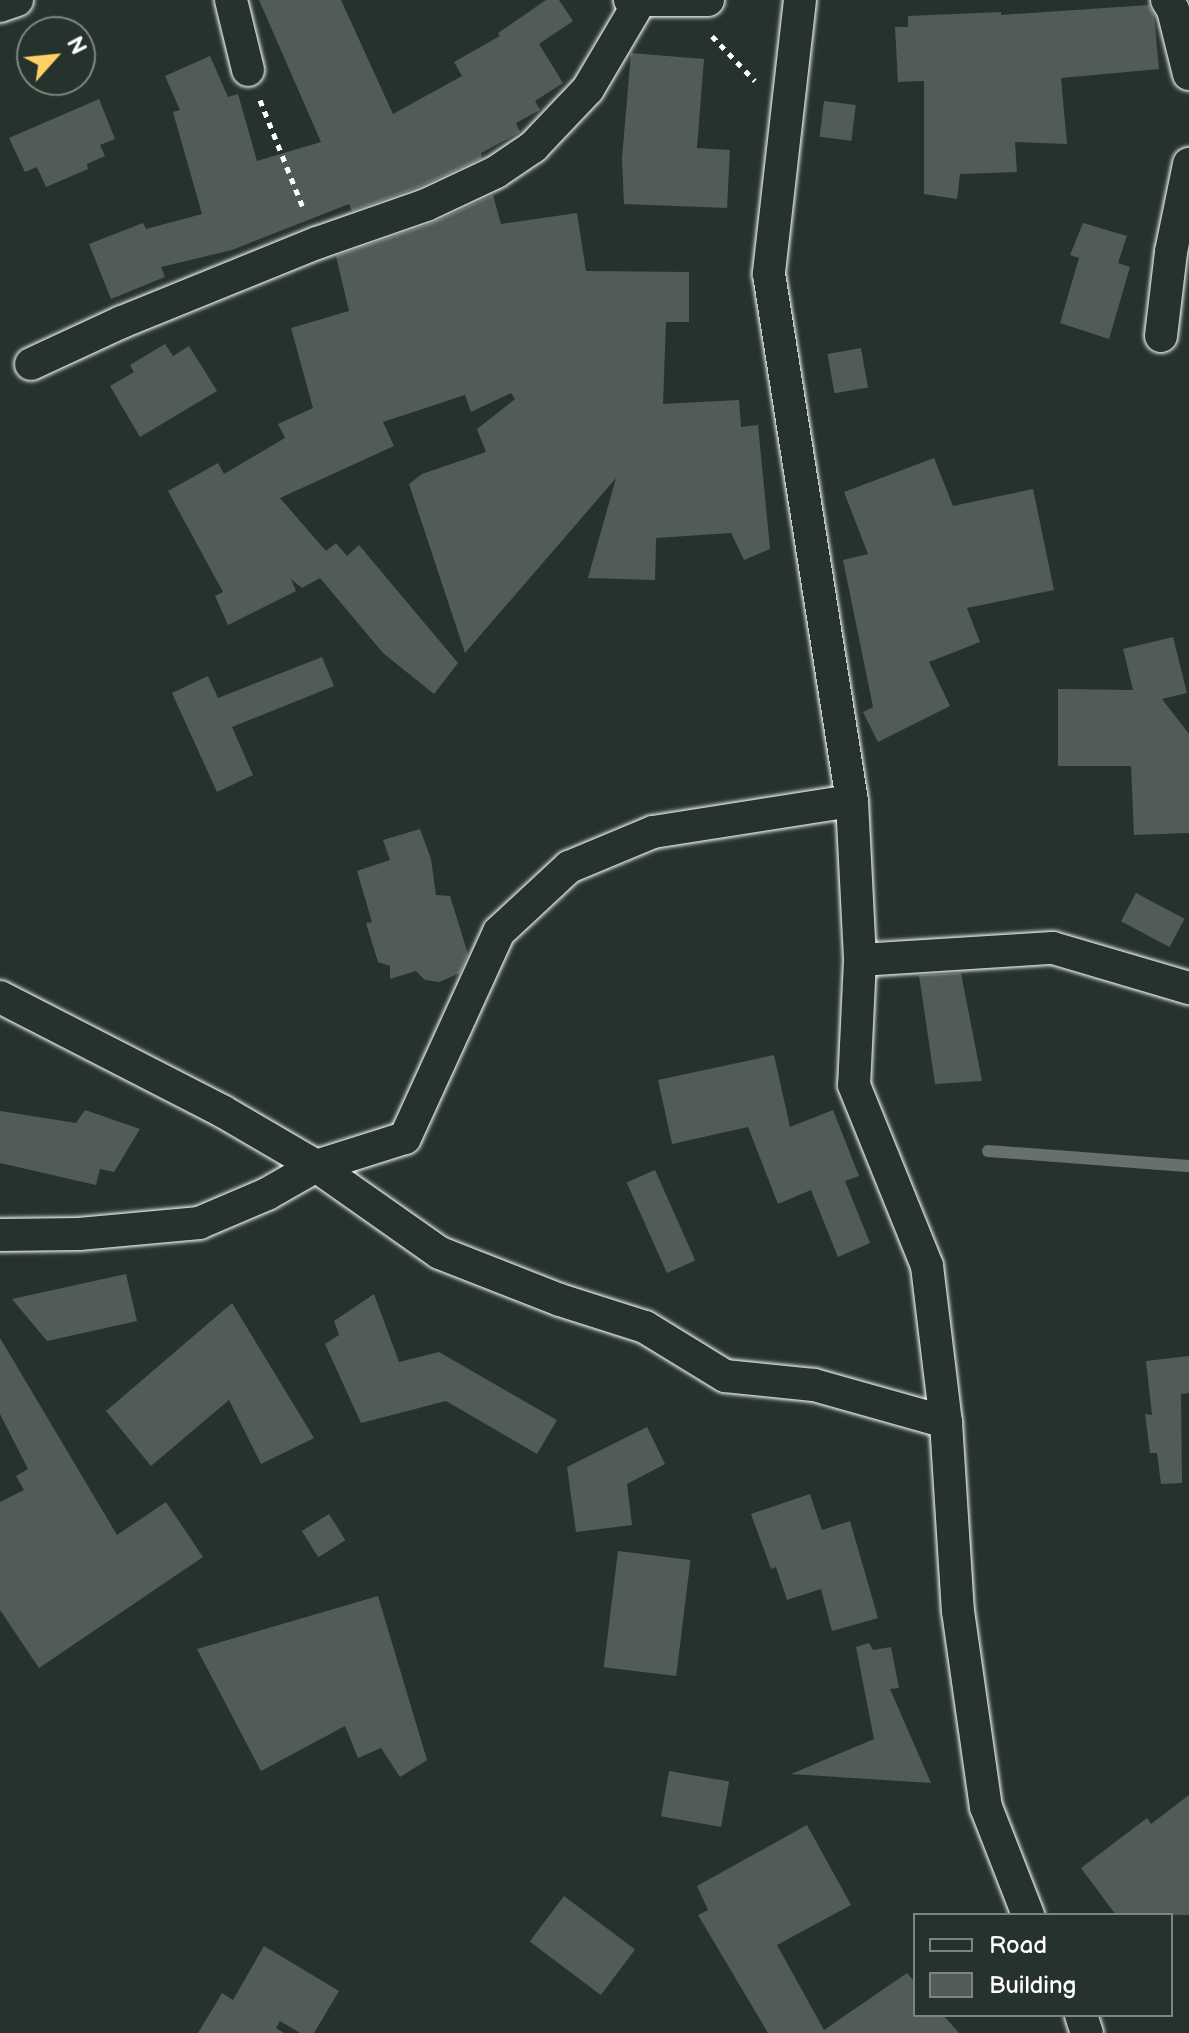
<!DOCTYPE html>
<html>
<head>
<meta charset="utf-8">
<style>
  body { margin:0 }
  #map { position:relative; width:1189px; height:2033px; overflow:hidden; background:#26332d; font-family:"Balsamiq Sans",sans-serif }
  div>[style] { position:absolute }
  .stream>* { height:12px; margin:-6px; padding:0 6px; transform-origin:6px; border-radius:6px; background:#67706c }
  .building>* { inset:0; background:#515c57; transform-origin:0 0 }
  .path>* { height:5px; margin-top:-2.5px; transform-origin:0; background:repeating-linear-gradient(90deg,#fff 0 6px,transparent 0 12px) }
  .roads { filter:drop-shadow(0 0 2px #fff) drop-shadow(0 0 2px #fff) }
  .street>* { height:32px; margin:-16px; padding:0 16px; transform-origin:16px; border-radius:16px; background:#26332d }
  span { translate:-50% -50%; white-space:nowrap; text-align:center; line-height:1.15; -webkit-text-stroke:6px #26332d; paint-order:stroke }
  .legend { position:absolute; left:913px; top:1913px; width:260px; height:104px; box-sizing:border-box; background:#26332d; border:2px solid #7d8581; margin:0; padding:10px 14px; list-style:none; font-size:24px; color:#fff }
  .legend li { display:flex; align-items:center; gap:16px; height:40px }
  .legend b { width:40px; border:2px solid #7d8581 }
  .north { position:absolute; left:16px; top:16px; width:80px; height:80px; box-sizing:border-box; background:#26332d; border:2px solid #7d8581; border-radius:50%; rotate:63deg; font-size:22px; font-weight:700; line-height:32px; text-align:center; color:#fff }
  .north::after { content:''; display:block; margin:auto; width:28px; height:36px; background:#ffd166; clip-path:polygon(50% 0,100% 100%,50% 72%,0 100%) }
</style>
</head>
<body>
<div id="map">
  <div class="stream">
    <div style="left:988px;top:1151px;width:202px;rotate:4.3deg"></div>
  </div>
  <div class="building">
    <div style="clip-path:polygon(259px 0,341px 0,393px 114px,462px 76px,454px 62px,500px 36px,498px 33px,546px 0,559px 0,573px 21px,539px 44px,563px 83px,535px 101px,540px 110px,516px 123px,520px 132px,481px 153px,482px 158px,419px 187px,352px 211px,349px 204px,232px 250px,161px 267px,165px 277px,111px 299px,89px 244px,143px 223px,146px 229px,202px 214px,173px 112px,180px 110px,165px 76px,210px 56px,228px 97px,238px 94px,257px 161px,321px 142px)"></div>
    <div style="clip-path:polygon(1149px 5px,1154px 15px,1159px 69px,1061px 78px,1067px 144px,1015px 142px,1017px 172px,960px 174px,957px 199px,924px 194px,924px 81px,898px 82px,895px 27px,908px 27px,908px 16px,1001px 12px,1001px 15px)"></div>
    <div style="clip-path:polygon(631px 53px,704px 59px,697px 148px,730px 150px,727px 208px,624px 204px,622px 158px)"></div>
    <div style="clip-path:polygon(99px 99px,115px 139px,100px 145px,105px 156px,87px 164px,88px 169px,46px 187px,37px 167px,25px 172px,9px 138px)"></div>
    <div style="left:824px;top:101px;width:32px;height:36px;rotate:7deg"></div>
    <div style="clip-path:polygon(493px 195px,501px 224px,577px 213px,586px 271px,689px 272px,689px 322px,666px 322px,663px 404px,739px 400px,741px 427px,758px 425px,770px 549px,744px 560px,731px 533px,656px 538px,655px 580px,588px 578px,616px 478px,465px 653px,409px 484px,422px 474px,486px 452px,477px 429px,515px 399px,511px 393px,471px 412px,465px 395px,383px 422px,394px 446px,280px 498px,326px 551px,336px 543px,347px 556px,359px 545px,458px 663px,434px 694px,383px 653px,320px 578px,302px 588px,291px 579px,296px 591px,228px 625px,215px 596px,223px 592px,168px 491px,218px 463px,224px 474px,285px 438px,278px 424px,313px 408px,291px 328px,349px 311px,336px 256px,432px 223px)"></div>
    <div style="clip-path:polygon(1083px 223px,1127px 236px,1118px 263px,1130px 267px,1109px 339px,1060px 323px,1079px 258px,1070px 255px)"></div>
    <div style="clip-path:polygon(165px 344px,173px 356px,189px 346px,217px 391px,140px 437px,110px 386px,134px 372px,130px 365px)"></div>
    <div style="left:861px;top:348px;width:40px;height:34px;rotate:80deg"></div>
    <div style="clip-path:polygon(934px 458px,953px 506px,1033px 489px,1054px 590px,967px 608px,980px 642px,929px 662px,950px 706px,878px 742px,863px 712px,873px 707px,843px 560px,868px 554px,844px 492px)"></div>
    <div style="clip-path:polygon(1173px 637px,1187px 693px,1162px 699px,1189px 734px,1189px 833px,1134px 835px,1131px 766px,1058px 766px,1058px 689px,1133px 690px,1123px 649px)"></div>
    <div style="clip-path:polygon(322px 657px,334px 686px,232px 727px,253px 775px,217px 792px,172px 693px,208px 676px,218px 698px)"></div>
    <div style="clip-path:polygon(420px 829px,431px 859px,436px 895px,450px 896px,468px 954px,460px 973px,439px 982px,425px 980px,416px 971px,390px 979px,390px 966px,378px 962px,366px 923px,372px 922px,357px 871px,390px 860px,383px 840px)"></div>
    <div style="left:1136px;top:893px;width:55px;height:32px;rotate:28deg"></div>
    <div style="clip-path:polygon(961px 973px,982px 1081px,935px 1084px,919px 975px)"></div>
    <div style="clip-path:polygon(774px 1055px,790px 1127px,833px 1110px,859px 1176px,845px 1181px,870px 1243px,838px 1257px,811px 1190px,778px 1204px,748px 1127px,672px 1144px,658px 1080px)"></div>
    <div style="clip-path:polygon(85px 1110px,140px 1129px,114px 1172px,100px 1169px,96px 1185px,0 1163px,0 1111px,76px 1123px)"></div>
    <div style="left:655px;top:1170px;width:99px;height:31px;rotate:66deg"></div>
    <div style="clip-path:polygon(126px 1274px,137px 1321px,47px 1341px,12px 1299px)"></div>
    <div style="clip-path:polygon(374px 1294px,399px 1362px,439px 1352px,557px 1420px,537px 1454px,446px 1401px,361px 1423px,325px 1344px,339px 1335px,334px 1321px)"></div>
    <div style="clip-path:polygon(232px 1303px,314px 1438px,261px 1464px,229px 1400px,151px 1466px,106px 1411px)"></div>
    <div style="clip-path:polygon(0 1338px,117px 1535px,166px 1502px,203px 1557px,39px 1668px,0 1610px,0 1502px,24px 1490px,16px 1476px,28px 1469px,0 1414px)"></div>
    <div style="clip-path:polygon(1189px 1356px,1189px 1393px,1181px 1394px,1182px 1483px,1161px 1484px,1157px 1453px,1150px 1453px,1145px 1414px,1152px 1415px,1146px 1361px)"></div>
    <div style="clip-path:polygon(647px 1427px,665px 1464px,627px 1484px,632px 1525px,576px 1532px,567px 1467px)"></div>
    <div style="clip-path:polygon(810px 1494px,822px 1530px,850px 1521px,878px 1618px,832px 1631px,821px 1589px,787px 1600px,776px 1567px,771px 1569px,751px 1514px)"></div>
    <div style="left:329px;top:1514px;width:31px;height:32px;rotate:58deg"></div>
    <div style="left:618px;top:1551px;width:73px;height:117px;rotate:7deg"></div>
    <div style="clip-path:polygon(378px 1596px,427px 1760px,400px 1777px,381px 1748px,358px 1758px,345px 1726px,261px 1771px,197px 1649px)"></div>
    <div style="clip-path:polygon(869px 1643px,873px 1650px,891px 1647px,899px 1688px,890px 1689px,931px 1783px,791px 1774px,874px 1739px,856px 1647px)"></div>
    <div style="left:669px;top:1771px;width:61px;height:46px;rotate:10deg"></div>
    <div style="clip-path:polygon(1189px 1795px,1189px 1915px,1116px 1915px,1081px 1868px,1147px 1818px,1151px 1824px)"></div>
    <div style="clip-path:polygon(807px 1825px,851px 1905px,777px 1945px,824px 2030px,907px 1973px,915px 1982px,915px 2015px,943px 2015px,959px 2033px,768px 2033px,698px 1915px,708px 1910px,697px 1886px)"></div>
    <div style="left:564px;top:1896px;width:89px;height:57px;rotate:37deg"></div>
    <div style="clip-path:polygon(264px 1946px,339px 1991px,314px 2033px,300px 2033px,280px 2021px,276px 2028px,284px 2033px,198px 2033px,222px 1993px,233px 2000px)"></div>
  </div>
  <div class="path">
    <div style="left:712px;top:36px;width:62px;rotate:46.3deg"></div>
    <div style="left:260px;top:100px;width:118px;rotate:68.2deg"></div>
  </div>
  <div class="roads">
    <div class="street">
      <div style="left:231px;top:0;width:72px;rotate:76.3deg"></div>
      <div style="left:630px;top:0;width:78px"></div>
      <div style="left:800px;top:0;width:276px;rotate:96.5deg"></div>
      <div style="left:769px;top:274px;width:533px;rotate:81.05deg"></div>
      <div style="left:852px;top:801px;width:159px;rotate:87.1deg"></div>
      <div style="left:860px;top:960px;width:125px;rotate:92.7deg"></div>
      <div style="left:854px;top:1085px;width:195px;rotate:68deg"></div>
      <div style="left:927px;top:1266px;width:157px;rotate:83.1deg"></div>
      <div style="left:946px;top:1422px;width:189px;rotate:86.4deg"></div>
      <div style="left:958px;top:1611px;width:198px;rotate:81.9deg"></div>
      <div style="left:986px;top:1807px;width:116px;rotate:68.7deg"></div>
      <div style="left:1167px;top:0;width:12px;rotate:59deg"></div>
      <div style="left:1173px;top:10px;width:66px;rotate:76deg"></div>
      <div style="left:0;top:6px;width:18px;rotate:-19deg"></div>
      <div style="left:1161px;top:336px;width:85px;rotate:-83.2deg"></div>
      <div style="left:1171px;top:252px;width:90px;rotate:-78.4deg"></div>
      <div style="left:31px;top:364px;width:100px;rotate:-24.8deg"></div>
      <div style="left:122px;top:322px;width:210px;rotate:-22.1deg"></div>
      <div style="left:317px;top:243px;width:115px;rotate:-19.2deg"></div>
      <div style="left:426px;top:205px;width:77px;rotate:-25.2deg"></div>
      <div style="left:496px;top:172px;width:45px;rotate:-34deg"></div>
      <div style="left:533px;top:147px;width:80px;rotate:-46.5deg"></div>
      <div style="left:588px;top:89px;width:102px;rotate:-59.4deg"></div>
      <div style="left:860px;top:960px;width:193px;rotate:-3.6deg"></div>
      <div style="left:1053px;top:948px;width:142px;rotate:16.4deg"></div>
      <div style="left:0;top:997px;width:250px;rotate:27.2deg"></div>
      <div style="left:222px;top:1111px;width:109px;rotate:30.3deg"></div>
      <div style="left:316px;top:1166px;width:93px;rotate:-17.5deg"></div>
      <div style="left:405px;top:1138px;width:226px;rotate:-65.5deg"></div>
      <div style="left:499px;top:932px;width:96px;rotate:-42.9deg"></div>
      <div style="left:569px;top:867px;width:91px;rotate:-22.6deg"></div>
      <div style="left:653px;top:832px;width:201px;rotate:-8.9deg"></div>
      <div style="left:0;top:1235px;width:79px;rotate:-0.7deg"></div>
      <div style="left:79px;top:1234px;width:121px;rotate:-5.2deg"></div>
      <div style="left:199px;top:1223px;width:74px;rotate:-23.1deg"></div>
      <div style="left:267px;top:1194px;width:56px;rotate:-29.7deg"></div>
      <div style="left:316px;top:1166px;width:151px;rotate:35.1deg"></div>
      <div style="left:440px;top:1253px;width:129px;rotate:21.4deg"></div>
      <div style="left:560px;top:1300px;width:89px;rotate:17.6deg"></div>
      <div style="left:645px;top:1327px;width:94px;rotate:31.5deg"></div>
      <div style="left:725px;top:1376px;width:89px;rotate:5.8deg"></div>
      <div style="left:814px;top:1385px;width:137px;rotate:15.7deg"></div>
      <div style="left:1081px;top:2015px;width:19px;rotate:72deg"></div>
    </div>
  </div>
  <ul class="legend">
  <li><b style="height:10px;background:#26332d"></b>Road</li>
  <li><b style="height:22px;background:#515c57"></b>Building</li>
  </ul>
  <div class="north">N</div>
</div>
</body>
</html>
